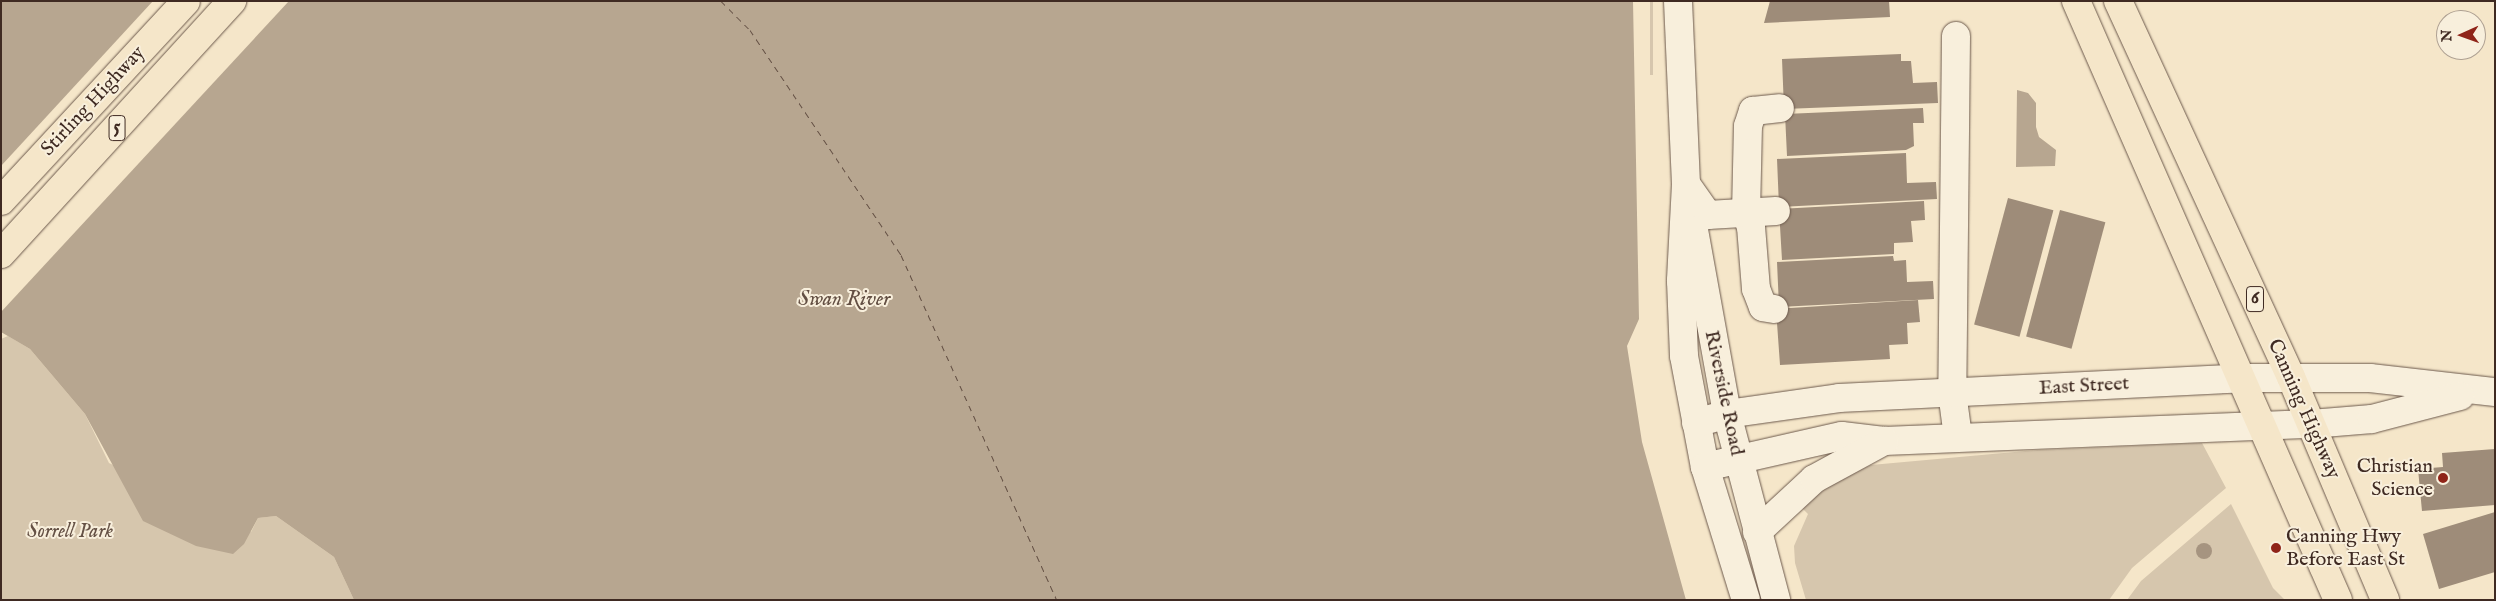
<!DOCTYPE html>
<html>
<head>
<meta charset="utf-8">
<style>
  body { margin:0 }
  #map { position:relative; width:2496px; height:601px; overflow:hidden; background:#f5e6c9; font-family:"IM FELL English",serif }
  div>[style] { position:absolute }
  .green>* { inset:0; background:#d6c6ad; transform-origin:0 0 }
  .water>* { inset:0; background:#b7a690 }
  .pier>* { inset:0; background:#f5e6c9 }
  .ferry>* { height:1px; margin-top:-0.5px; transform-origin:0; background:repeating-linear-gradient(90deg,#634f43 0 6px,transparent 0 11px) }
  .building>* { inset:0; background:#9e8c79; transform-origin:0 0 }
  .roads { filter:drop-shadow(0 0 1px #6c594c) drop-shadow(0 0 1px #6c594c) }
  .minor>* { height:28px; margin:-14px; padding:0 14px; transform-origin:14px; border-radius:14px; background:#f8efdc }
  .major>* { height:28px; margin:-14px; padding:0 14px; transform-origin:14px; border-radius:14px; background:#f5e6c9 }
  .highway>* { height:28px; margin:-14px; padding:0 14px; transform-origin:14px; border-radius:14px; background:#f5e6c9 }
  .trees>* { width:16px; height:16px; margin:-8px; border-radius:50%; background:#a69480 }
  .dots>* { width:14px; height:14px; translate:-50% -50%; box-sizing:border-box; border:2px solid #f8efdc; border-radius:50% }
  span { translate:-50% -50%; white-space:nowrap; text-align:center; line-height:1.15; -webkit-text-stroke:4px #f8efdc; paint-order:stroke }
  .shield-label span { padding:1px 4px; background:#f8efdc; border:1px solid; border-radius:4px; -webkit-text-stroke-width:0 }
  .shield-label { font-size:19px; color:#3f2a22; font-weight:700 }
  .street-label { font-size:20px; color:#3f2a22 }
  .poi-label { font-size:20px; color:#3f2a22 }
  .right { translate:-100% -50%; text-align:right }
  .left { translate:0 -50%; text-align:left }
  .park-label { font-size:20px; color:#655145; font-style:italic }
  .water-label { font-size:21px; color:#634f43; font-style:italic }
  .frame { position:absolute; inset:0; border:2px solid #3f2a22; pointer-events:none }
  .north { position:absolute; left:2436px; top:10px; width:50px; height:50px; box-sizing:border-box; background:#f8efdc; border:1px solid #aea092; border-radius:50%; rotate:268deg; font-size:14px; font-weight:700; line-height:20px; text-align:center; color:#3f2a22 }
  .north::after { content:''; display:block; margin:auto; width:18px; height:22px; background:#8f2418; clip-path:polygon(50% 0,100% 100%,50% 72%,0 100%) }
</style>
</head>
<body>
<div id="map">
  <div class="green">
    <div style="left:1650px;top:1px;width:3px;height:74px"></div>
    <div style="clip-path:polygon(8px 336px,30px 349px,85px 414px,109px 463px,251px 532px,258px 518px,276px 516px,334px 557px,354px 600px,1px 600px,1px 339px)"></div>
    <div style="clip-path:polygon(2202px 443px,2226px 488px,2132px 568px,2109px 600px,1806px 600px,1795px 563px,1794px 546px,1808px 514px,1801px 507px,1840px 478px,1871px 465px,2038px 450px)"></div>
    <div style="clip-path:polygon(2231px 504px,2273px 588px,2285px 600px,2127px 600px,2141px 581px)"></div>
  </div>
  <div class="water">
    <div style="clip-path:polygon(1px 1px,1633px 1px,1639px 319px,1627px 346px,1642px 442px,1686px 600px,354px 600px,334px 557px,276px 516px,258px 518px,244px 544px,233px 554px,196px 546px,143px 521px,85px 414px,30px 349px,1px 332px)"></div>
    <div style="clip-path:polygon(2017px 90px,2028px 93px,2036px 103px,2036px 127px,2039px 137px,2056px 150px,2055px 166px,2016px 167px)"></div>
  </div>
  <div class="pier">
    <div style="clip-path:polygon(153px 1px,289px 1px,1px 312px,1px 166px)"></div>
  </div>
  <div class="ferry">
    <div style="left:721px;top:1px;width:41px;rotate:45deg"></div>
    <div style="left:750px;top:30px;width:271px;rotate:56.1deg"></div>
    <div style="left:901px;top:255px;width:379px;rotate:65.7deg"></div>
  </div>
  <div class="building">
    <div style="clip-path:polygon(1770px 1px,1889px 1px,1890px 17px,1764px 23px)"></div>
    <div style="clip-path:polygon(1901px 54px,1901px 61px,1911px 61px,1913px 83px,1937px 82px,1938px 103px,1784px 109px,1782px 59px)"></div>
    <div style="clip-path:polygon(1923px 108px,1924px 123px,1913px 123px,1914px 146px,1906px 150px,1787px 156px,1785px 114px)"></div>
    <div style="clip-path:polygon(1906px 153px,1907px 183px,1936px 182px,1937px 199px,1779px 207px,1777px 159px)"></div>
    <div style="left:2008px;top:198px;width:47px;height:131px;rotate:15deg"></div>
    <div style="clip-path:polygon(1924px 201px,1925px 220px,1911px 221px,1913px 242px,1894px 243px,1894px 254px,1782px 260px,1779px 209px)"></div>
    <div style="left:2060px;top:210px;width:47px;height:131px;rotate:15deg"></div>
    <div style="clip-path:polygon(1893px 256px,1894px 261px,1906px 260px,1907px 282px,1933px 281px,1934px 299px,1779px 307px,1777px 262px)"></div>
    <div style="clip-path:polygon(1918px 300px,1920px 322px,1907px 323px,1908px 344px,1889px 345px,1890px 359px,1780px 365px,1776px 309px)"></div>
    <div style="clip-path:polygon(2495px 449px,2495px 505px,2422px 511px,2418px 469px,2443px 467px,2442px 453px)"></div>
    <div style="clip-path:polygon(2495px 512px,2495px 572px,2439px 589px,2423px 534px)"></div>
  </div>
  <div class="roads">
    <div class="minor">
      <div style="left:1678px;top:1px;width:183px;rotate:87.5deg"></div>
      <div style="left:1686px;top:184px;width:97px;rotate:93deg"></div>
      <div style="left:1681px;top:281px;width:75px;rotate:87.7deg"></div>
      <div style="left:1684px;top:356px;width:113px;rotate:79.3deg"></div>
      <div style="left:1705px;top:467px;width:139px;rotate:72.9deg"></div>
      <div style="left:1956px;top:36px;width:356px;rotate:90.6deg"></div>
      <div style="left:1952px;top:392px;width:45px;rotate:82.4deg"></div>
      <div style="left:1686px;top:184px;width:38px;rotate:55deg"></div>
      <div style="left:1708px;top:215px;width:68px;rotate:-3.4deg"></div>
      <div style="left:1694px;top:230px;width:187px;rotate:79.8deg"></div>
      <div style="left:1727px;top:414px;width:192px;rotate:75.2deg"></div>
      <div style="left:1774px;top:309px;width:11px;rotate:-170deg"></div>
      <div style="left:1763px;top:307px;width:19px;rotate:-111deg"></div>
      <div style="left:1756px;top:289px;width:62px;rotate:-94.6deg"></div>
      <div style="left:1751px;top:227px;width:15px;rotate:-110deg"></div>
      <div style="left:1746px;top:213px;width:87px;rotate:-88.7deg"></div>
      <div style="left:1748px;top:126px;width:16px;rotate:-72deg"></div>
      <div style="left:1753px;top:111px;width:27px;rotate:-6deg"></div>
      <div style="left:1696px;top:423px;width:32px;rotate:-16deg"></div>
      <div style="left:1727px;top:414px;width:113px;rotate:-8.1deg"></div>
      <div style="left:1839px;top:398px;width:406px;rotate:-2.8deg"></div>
      <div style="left:2245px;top:378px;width:125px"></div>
      <div style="left:2370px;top:378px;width:126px;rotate:6.4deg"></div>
      <div style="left:1705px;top:467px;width:140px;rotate:-12.8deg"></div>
      <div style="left:1842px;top:436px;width:42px;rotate:6.8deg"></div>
      <div style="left:1884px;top:441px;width:427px;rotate:-2.3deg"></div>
      <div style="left:2311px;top:424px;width:61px;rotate:-4.7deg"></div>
      <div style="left:2372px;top:419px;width:91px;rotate:-14.6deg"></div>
      <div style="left:1757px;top:532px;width:78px;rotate:-42.9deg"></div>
      <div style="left:1814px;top:479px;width:80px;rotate:-28.5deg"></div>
    </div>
    <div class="major">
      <div style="left:2076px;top:1px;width:654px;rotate:66.38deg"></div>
      <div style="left:2118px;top:1px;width:414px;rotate:65.3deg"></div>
      <div style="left:2291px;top:377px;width:242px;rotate:67.1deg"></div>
    </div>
    <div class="highway">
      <div style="left:1px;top:201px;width:272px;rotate:-47.2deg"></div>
      <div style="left:1px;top:254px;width:343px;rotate:-47.6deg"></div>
    </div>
  </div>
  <div class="trees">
    <div style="left:2204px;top:551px"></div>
  </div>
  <div class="dots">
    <div style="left:2443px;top:478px;background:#8f2418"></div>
    <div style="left:2276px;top:548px;background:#8f2418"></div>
  </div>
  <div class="shield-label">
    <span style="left:117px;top:128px">5</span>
    <span style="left:2255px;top:299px">6</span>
  </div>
  <div class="street-label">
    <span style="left:93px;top:101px;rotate:-47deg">Stirling Highway</span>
    <span style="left:2084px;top:386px;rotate:-3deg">East Street</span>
    <span style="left:1724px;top:393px;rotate:78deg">Riverside Road</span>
    <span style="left:2304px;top:409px;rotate:66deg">Canning Highway</span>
  </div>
  <div class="poi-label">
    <span class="right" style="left:2433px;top:478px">Christian<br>Science</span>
    <span class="left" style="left:2286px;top:548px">Canning Hwy<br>Before East St</span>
  </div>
  <div class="park-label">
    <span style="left:70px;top:531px">Sorrell Park</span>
  </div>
  <div class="water-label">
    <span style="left:844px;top:300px">Swan River</span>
  </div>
  <div class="frame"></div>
  <div class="north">N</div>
</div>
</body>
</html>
